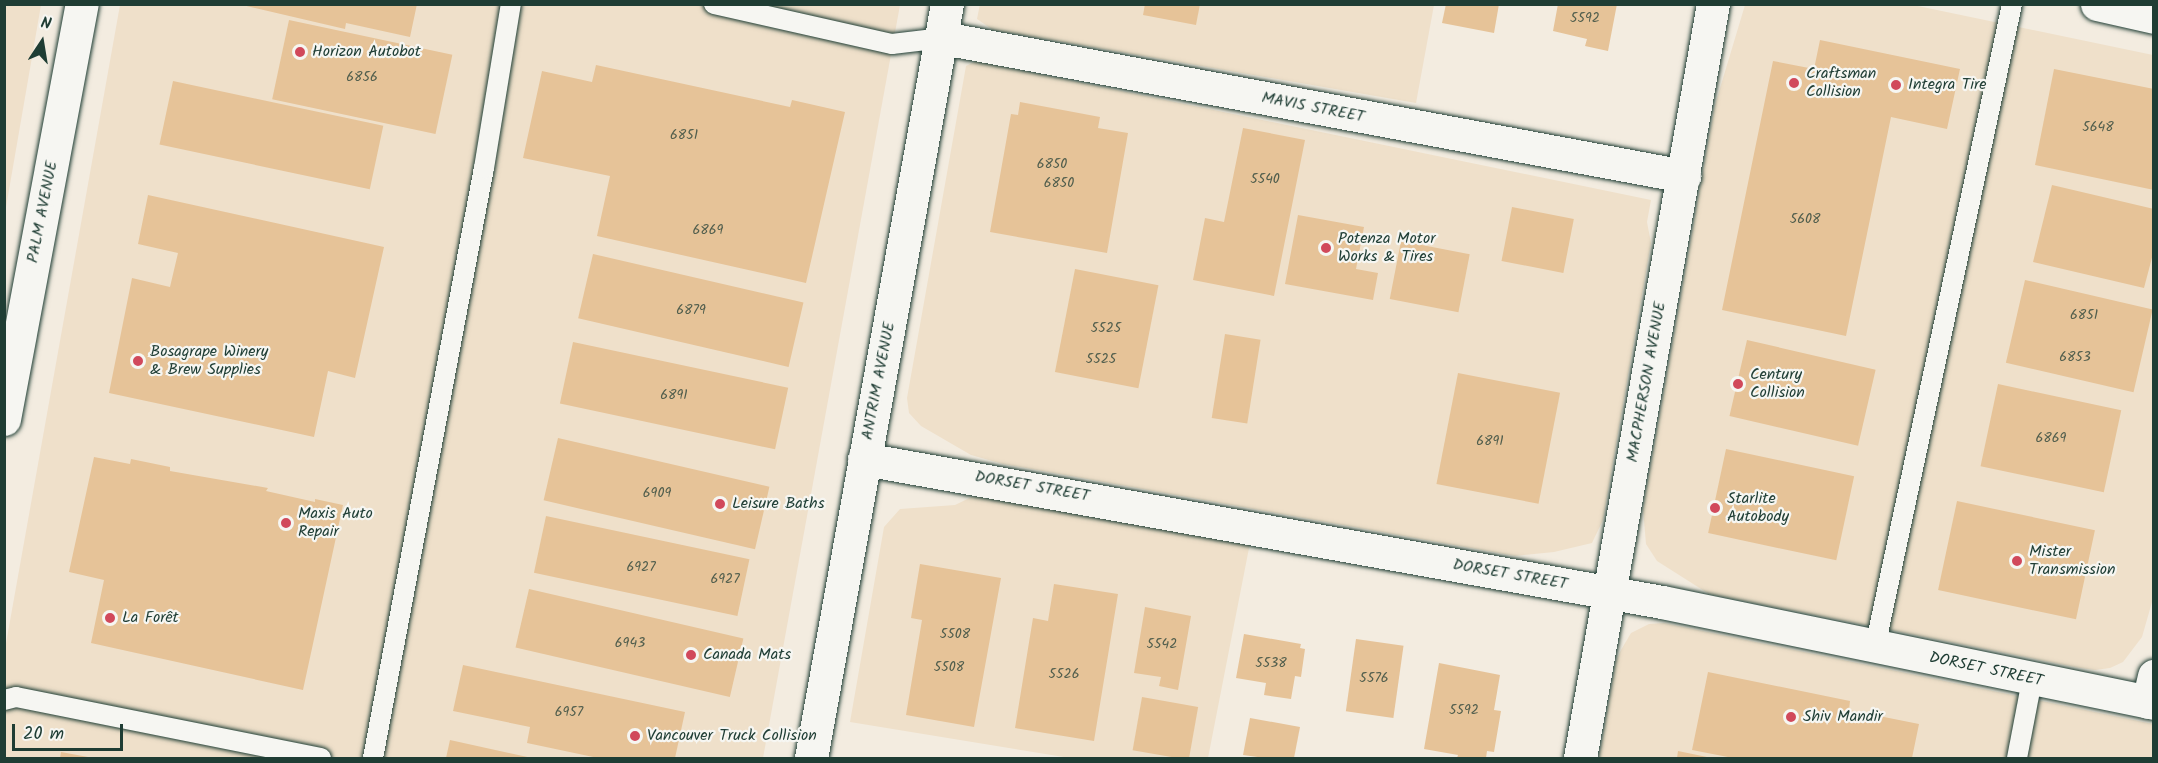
<!DOCTYPE html>
<html>
<head>
<meta charset="utf-8">
<style>
  body { margin:0 }
  #map { position:relative; width:2158px; height:763px; overflow:hidden; background:#f3ece0; font-family:Kalam,sans-serif }
  div>[style] { position:absolute }
  .built>* { inset:0; background:#efe0ca }
  .building>* { inset:0; background:#e6c398; transform-origin:0 0 }
  .roads { filter:drop-shadow(0 0 2px #1f3d34) drop-shadow(0 0 2px #1f3d34) }
  .lane>* { height:20px; margin:-10px; padding:0 10px; transform-origin:10px; border-radius:10px; background:#f6f6f2 }
  .street>* { height:33px; margin:-16.5px; padding:0 16.5px; transform-origin:16.5px; border-radius:16.5px; background:#f6f6f2 }
  .secondary>* { height:33px; margin:-16.5px; padding:0 16.5px; transform-origin:16.5px; border-radius:16.5px; background:#f6f6f2 }
  .dots>* { width:16px; height:16px; translate:-50% -50%; box-sizing:border-box; border:3px solid #f6f6f2; border-radius:50% }
  span { translate:-50% -50%; white-space:nowrap; text-align:center; line-height:1.15; -webkit-text-stroke:4.5px #f6f6f2; paint-order:stroke }
  .number-label { font-size:14px; color:#515e4d }
  .number-label span { -webkit-text-stroke-width:0 }
  .poi-label { font-size:16px; color:#1f3d34 }
  .left { translate:0 -50%; text-align:left }
  .street-label { font-size:16px; color:#1f3d34 }
  .frame { position:absolute; inset:0; border:6px solid #1f3d34; pointer-events:none }
  .north { position:absolute; left:12px; top:12px; width:60px; height:60px; -webkit-text-stroke:4px #f6f6f2; paint-order:stroke; rotate:12deg; font-size:16px; font-weight:700; line-height:24px; text-align:center; color:#1f3d34 }
  .north::after { content:''; display:block; margin:auto; width:21px; height:27px; background:#1f3d34; clip-path:polygon(50% 0,100% 100%,50% 72%,0 100%) }
  .scale { position:absolute; left:12px; top:724px; width:111px; height:27px; box-sizing:border-box; border:3px solid #1f3d34; border-top:0; padding-left:8px; font-size:18px; line-height:21px; white-space:nowrap; color:#1f3d34; -webkit-text-stroke:4px #f6f6f2; paint-order:stroke }
</style>
</head>
<body>
<div id="map">
  <div class="built">
    <div style="clip-path:polygon(5px 4px,41px 5px,5px 213px,4px 5px)"></div>
    <div style="clip-path:polygon(980px 4px,1434px 5px,1416px 103px,993px 30px,977px 19px)"></div>
    <div style="clip-path:polygon(120px 5px,900px 5px,763px 758px,5px 758px,5px 649px)"></div>
    <div style="clip-path:polygon(1745px 5px,1913px 5px,2153px 55px,2154px 595px,2142px 637px,2123px 662px,2110px 668px,2095px 670px,2080px 668px,1709px 594px,1657px 561px,1646px 544px,1643px 509px,1708px 143px,1715px 105px)"></div>
    <div style="clip-path:polygon(976px 61px,1651px 200px,1647px 222px,1651px 243px,1603px 520px,1592px 543px,1554px 552px,1515px 556px,1003px 464px,971px 455px,921px 426px,909px 413px,907px 398px,966px 66px)"></div>
    <div style="clip-path:polygon(982px 492px,1250px 543px,1208px 758px,1070px 758px,850px 722px,884px 527px,900px 509px,955px 505px)"></div>
    <div style="clip-path:polygon(1664px 623px,2153px 724px,2153px 758px,1599px 758px,1616px 661px,1621px 650px,1631px 633px,1649px 624px)"></div>
  </div>
  <div class="building">
    <div style="clip-path:polygon(238px 4px,417px 4px,410px 37px,346px 23px,345px 29px)"></div>
    <div style="clip-path:polygon(1145px 4px,1200px 4px,1196px 25px,1143px 15px)"></div>
    <div style="clip-path:polygon(1446px 4px,1499px 4px,1494px 33px,1442px 23px)"></div>
    <div style="clip-path:polygon(1558px 4px,1617px 4px,1608px 51px,1585px 46px,1587px 39px,1553px 31px)"></div>
    <div style="left:289px;top:20px;width:167px;height:81px;rotate:12deg"></div>
    <div style="clip-path:polygon(1820px 40px,1960px 69px,1947px 129px,1891px 117px,1846px 336px,1722px 310px,1773px 61px,1814px 69px)"></div>
    <div style="clip-path:polygon(596px 65px,790px 107px,792px 100px,845px 112px,806px 283px,597px 236px,610px 176px,523px 158px,542px 71px,592px 82px)"></div>
    <div style="clip-path:polygon(2054px 69px,2154px 89px,2154px 190px,2035px 165px)"></div>
    <div style="left:173px;top:81px;width:215px;height:65px;rotate:12deg"></div>
    <div style="clip-path:polygon(1020px 102px,1100px 117px,1098px 128px,1128px 133px,1107px 253px,990px 232px,1011px 114px,1018px 115px)"></div>
    <div style="clip-path:polygon(1243px 128px,1305px 140px,1274px 296px,1193px 280px,1205px 218px,1224px 222px)"></div>
    <div style="clip-path:polygon(2052px 185px,2154px 209px,2154px 250px,2144px 288px,2033px 262px)"></div>
    <div style="clip-path:polygon(148px 195px,384px 247px,355px 378px,328px 371px,314px 437px,109px 393px,132px 278px,170px 287px,178px 253px,138px 244px)"></div>
    <div style="left:1512px;top:207px;width:63px;height:55px;rotate:11deg"></div>
    <div style="clip-path:polygon(1298px 215px,1364px 227px,1356px 269px,1378px 273px,1373px 300px,1285px 284px)"></div>
    <div style="left:1401px;top:241px;width:70px;height:59px;rotate:11deg"></div>
    <div style="left:593px;top:254px;width:216px;height:66px;rotate:13deg"></div>
    <div style="left:1075px;top:269px;width:85px;height:105px;rotate:11deg"></div>
    <div style="left:2025px;top:280px;width:131px;height:85px;rotate:13deg"></div>
    <div style="left:1225px;top:334px;width:36px;height:85px;rotate:9deg"></div>
    <div style="left:1747px;top:340px;width:132px;height:78px;rotate:13deg"></div>
    <div style="left:573px;top:342px;width:220px;height:63px;rotate:12deg"></div>
    <div style="left:1458px;top:373px;width:104px;height:113px;rotate:11deg"></div>
    <div style="left:1998px;top:384px;width:126px;height:84px;rotate:12deg"></div>
    <div style="left:558px;top:438px;width:217px;height:64px;rotate:13deg"></div>
    <div style="left:1726px;top:449px;width:131px;height:86px;rotate:12deg"></div>
    <div style="clip-path:polygon(94px 457px,130px 464px,131px 459px,170px 467px,170px 471px,268px 488px,266px 491px,315px 502px,315px 499px,343px 505px,303px 690px,91px 643px,104px 580px,69px 572px)"></div>
    <div style="left:1957px;top:501px;width:141px;height:91px;rotate:12deg"></div>
    <div style="left:546px;top:516px;width:208px;height:58px;rotate:12deg"></div>
    <div style="clip-path:polygon(920px 564px,1001px 578px,974px 727px,906px 715px,922px 620px,911px 618px)"></div>
    <div style="clip-path:polygon(1054px 584px,1118px 594px,1094px 741px,1015px 728px,1033px 618px,1048px 621px)"></div>
    <div style="left:529px;top:589px;width:220px;height:60px;rotate:13deg"></div>
    <div style="clip-path:polygon(1145px 607px,1191px 616px,1178px 690px,1159px 686px,1161px 677px,1134px 673px)"></div>
    <div style="clip-path:polygon(1244px 634px,1301px 644px,1300px 648px,1305px 649px,1301px 677px,1295px 676px,1291px 699px,1264px 695px,1266px 683px,1236px 678px)"></div>
    <div style="left:1356px;top:639px;width:48px;height:73px;rotate:8deg"></div>
    <div style="clip-path:polygon(1439px 663px,1500px 675px,1494px 710px,1501px 711px,1494px 752px,1487px 751px,1486px 758px,1457px 758px,1458px 755px,1424px 749px)"></div>
    <div style="clip-path:polygon(463px 665px,685px 712px,675px 758px,598px 758px,527px 743px,530px 727px,453px 711px)"></div>
    <div style="clip-path:polygon(1708px 672px,1850px 701px,1849px 710px,1919px 724px,1912px 758px,1733px 758px,1692px 750px)"></div>
    <div style="left:1142px;top:697px;width:57px;height:54px;rotate:10deg"></div>
    <div style="clip-path:polygon(1250px 718px,1300px 727px,1294px 758px,1265px 758px,1243px 755px)"></div>
    <div style="clip-path:polygon(450px 740px,532px 758px,446px 758px)"></div>
    <div style="clip-path:polygon(1678px 751px,1707px 757px,1707px 758px,1677px 758px)"></div>
    <div style="clip-path:polygon(61px 752px,88px 757px,88px 758px,60px 758px)"></div>
  </div>
  <div class="roads">
    <div class="lane">
      <div style="left:714px;top:4px;width:182px;rotate:12.7deg"></div>
      <div style="left:892px;top:44px;width:51px;rotate:-6.7deg"></div>
      <div style="left:1875px;top:647px;width:657px;rotate:-77.97deg"></div>
      <div style="left:4px;top:700px;width:12px;rotate:-14deg"></div>
      <div style="left:16px;top:697px;width:311px;rotate:11.3deg"></div>
      <div style="left:373px;top:758px;width:600px;rotate:-79.35deg"></div>
      <div style="left:484px;top:168px;width:166px;rotate:-80.7deg"></div>
      <div style="left:2017px;top:758px;width:79px;rotate:-79.1deg"></div>
    </div>
    <div class="street">
      <div style="left:943px;top:38px;width:754px;rotate:10.55deg"></div>
      <div style="left:4px;top:419px;width:422px;rotate:-79.4deg"></div>
      <div style="left:864px;top:459px;width:811px;rotate:10.16deg"></div>
      <div style="left:1662px;top:602px;width:502px;rotate:11.6deg"></div>
      <div style="left:2148px;top:702px;width:27px;rotate:-77deg"></div>
      <div style="left:811px;top:758px;width:766px;rotate:-79.78deg"></div>
    </div>
    <div class="secondary">
      <div style="left:2097px;top:4px;width:58px;rotate:12.8deg"></div>
      <div style="left:1580px;top:758px;width:766px;rotate:-80deg"></div>
    </div>
  </div>
  <div class="dots">
    <div style="left:300px;top:52px;background:#d1495b"></div>
    <div style="left:1794px;top:83px;background:#d1495b"></div>
    <div style="left:1896px;top:85px;background:#d1495b"></div>
    <div style="left:1326px;top:248px;background:#d1495b"></div>
    <div style="left:138px;top:361px;background:#d1495b"></div>
    <div style="left:1738px;top:384px;background:#d1495b"></div>
    <div style="left:720px;top:504px;background:#d1495b"></div>
    <div style="left:1715px;top:508px;background:#d1495b"></div>
    <div style="left:286px;top:523px;background:#d1495b"></div>
    <div style="left:2017px;top:561px;background:#d1495b"></div>
    <div style="left:110px;top:618px;background:#d1495b"></div>
    <div style="left:691px;top:655px;background:#d1495b"></div>
    <div style="left:1791px;top:717px;background:#d1495b"></div>
    <div style="left:635px;top:736px;background:#d1495b"></div>
  </div>
  <div class="number-label">
    <span style="left:1585px;top:18px">5592</span>
    <span style="left:362px;top:77px">6856</span>
    <span style="left:2098px;top:127px">5648</span>
    <span style="left:684px;top:135px">6851</span>
    <span style="left:1052px;top:164px">6850</span>
    <span style="left:1265px;top:179px">5540</span>
    <span style="left:1059px;top:183px">6850</span>
    <span style="left:1805px;top:219px">5608</span>
    <span style="left:708px;top:230px">6869</span>
    <span style="left:691px;top:310px">6879</span>
    <span style="left:2084px;top:315px">6851</span>
    <span style="left:1106px;top:328px">5525</span>
    <span style="left:2075px;top:357px">6853</span>
    <span style="left:1101px;top:359px">5525</span>
    <span style="left:674px;top:395px">6891</span>
    <span style="left:2051px;top:438px">6869</span>
    <span style="left:1490px;top:441px">6891</span>
    <span style="left:657px;top:493px">6909</span>
    <span style="left:641px;top:567px">6927</span>
    <span style="left:725px;top:579px">6927</span>
    <span style="left:955px;top:634px">5508</span>
    <span style="left:630px;top:643px">6943</span>
    <span style="left:1162px;top:644px">5542</span>
    <span style="left:1271px;top:663px">5538</span>
    <span style="left:949px;top:667px">5508</span>
    <span style="left:1064px;top:674px">5526</span>
    <span style="left:1374px;top:678px">5576</span>
    <span style="left:1464px;top:710px">5592</span>
    <span style="left:569px;top:712px">6957</span>
  </div>
  <div class="poi-label">
    <span class="left" style="left:312px;top:52px">Horizon Autobot</span>
    <span class="left" style="left:1806px;top:83px">Craftsman<br>Collision</span>
    <span class="left" style="left:1908px;top:85px">Integra Tire</span>
    <span class="left" style="left:1338px;top:248px">Potenza Motor<br>Works &amp; Tires</span>
    <span class="left" style="left:150px;top:361px">Bosagrape Winery<br>&amp; Brew Supplies</span>
    <span class="left" style="left:1750px;top:384px">Century<br>Collision</span>
    <span class="left" style="left:1727px;top:508px">Starlite<br>Autobody</span>
    <span class="left" style="left:732px;top:504px">Leisure Baths</span>
    <span class="left" style="left:298px;top:523px">Maxis Auto<br>Repair</span>
    <span class="left" style="left:2029px;top:561px">Mister<br>Transmission</span>
    <span class="left" style="left:122px;top:618px">La Forêt</span>
    <span class="left" style="left:703px;top:655px">Canada Mats</span>
    <span class="left" style="left:1803px;top:717px">Shiv Mandir</span>
    <span class="left" style="left:647px;top:736px">Vancouver Truck Collision</span>
  </div>
  <div class="street-label">
    <span style="left:1313px;top:108px;rotate:11deg">MAVIS STREET</span>
    <span style="left:43px;top:212px;rotate:-79deg">PALM AVENUE</span>
    <span style="left:879px;top:381px;rotate:-79deg">ANTRIM AVENUE</span>
    <span style="left:1647px;top:382px;rotate:-80deg">MACPHERSON AVENUE</span>
    <span style="left:1032px;top:487px;rotate:10deg">DORSET STREET</span>
    <span style="left:1510px;top:575px;rotate:10deg">DORSET STREET</span>
    <span style="left:1986px;top:670px;rotate:12deg">DORSET STREET</span>
  </div>
  <div class="frame"></div>
  <div class="north">N</div>
  <div class="scale">20 m</div>
</div>
</body>
</html>
